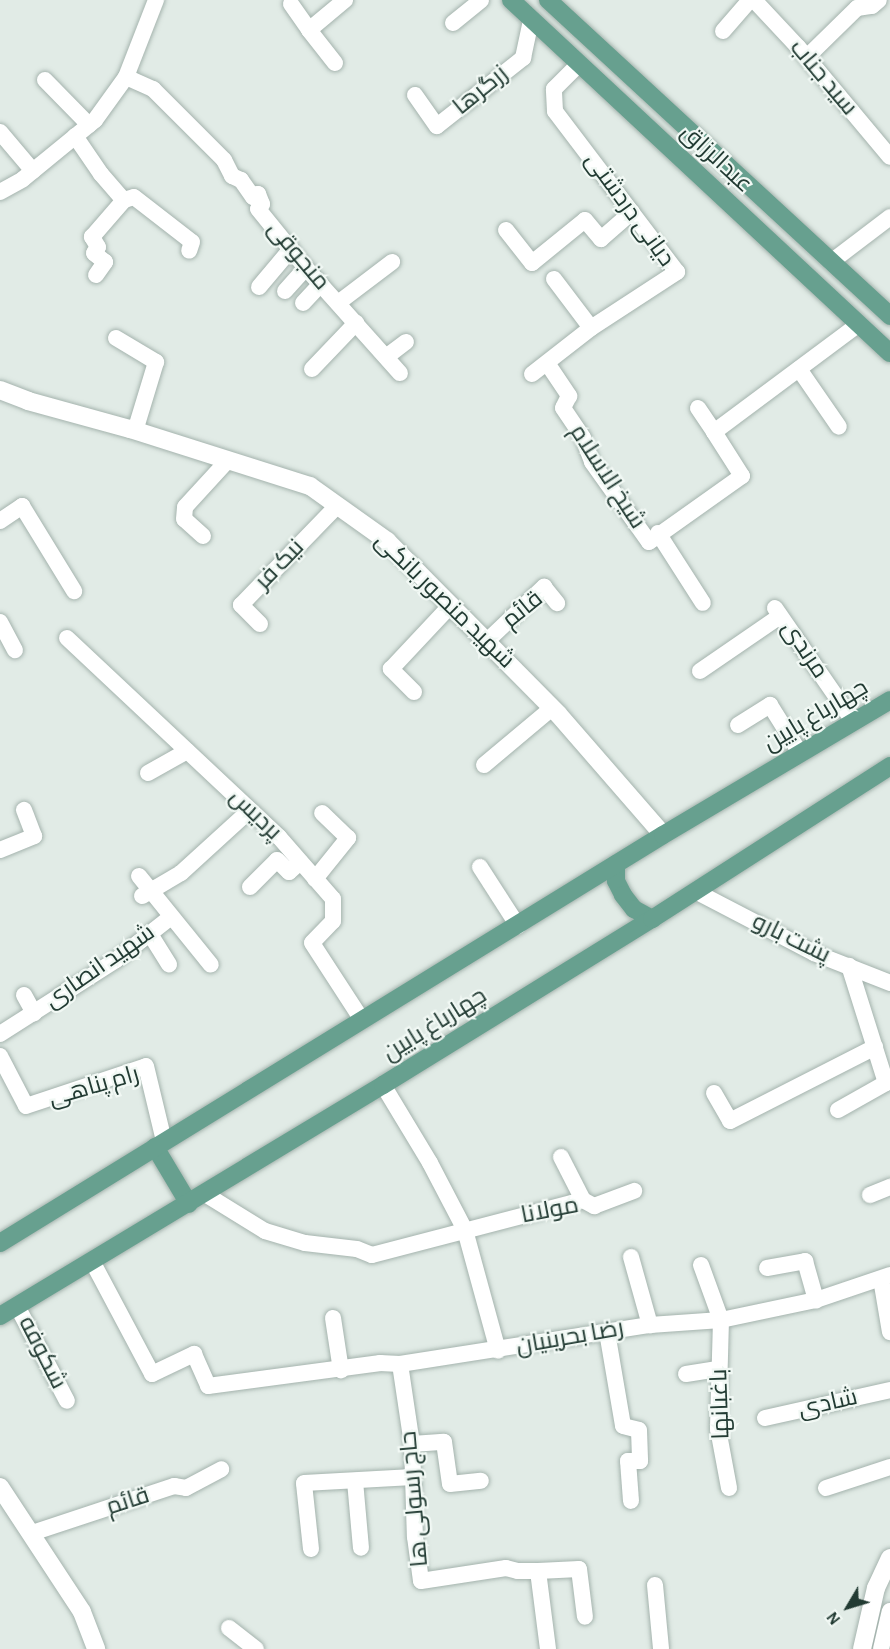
<!DOCTYPE html>
<html>
<head>
<meta charset="utf-8">
<style>
  body { margin:0 }
  #map { position:relative; width:890px; height:1649px; overflow:hidden; background:#e1ebe6; font-family:"Alegreya Sans",Cairo,sans-serif }
  div>[style] { position:absolute }
  .roads { filter:drop-shadow(0 0 2px #a4b3ad) drop-shadow(0 0 2px #a4b3ad) }
  .minor>* { height:16px; margin:-8px; padding:0 8px; transform-origin:8px; border-radius:8px; background:#fff }
  .tertiary>* { height:18px; margin:-9px; padding:0 9px; transform-origin:9px; border-radius:9px; background:#fff }
  .primary>* { height:18px; margin:-9px; padding:0 9px; transform-origin:9px; border-radius:9px; background:#67a08f }
  span { translate:-50% -50%; white-space:nowrap; text-align:center; line-height:1.15; -webkit-text-stroke:4.5px #f1f8f4; paint-order:stroke }
  .street-label { font-size:24px; color:#223b33 }
  .north { position:absolute; left:818px; top:1577px; width:60px; height:60px; -webkit-text-stroke:4px #f1f8f4; paint-order:stroke; rotate:232deg; font-size:16px; font-weight:700; line-height:24px; text-align:center; color:#223b33 }
  .north::after { content:''; display:block; margin:auto; width:21px; height:27px; background:#223b33; clip-path:polygon(50% 0,100% 100%,50% 72%,0 100%) }
</style>
</head>
<body>
<div id="map">
  <div class="roads">
    <div class="minor">
      <div style="left:754px;top:0;width:64px;rotate:46.9deg"></div>
      <div style="left:798px;top:47px;width:143px;rotate:50.1deg"></div>
      <div style="left:291px;top:4px;width:32px;rotate:55deg"></div>
      <div style="left:453px;top:23px;width:36px;rotate:-39deg"></div>
      <div style="left:723px;top:31px;width:41px;rotate:-48.9deg"></div>
      <div style="left:807px;top:57px;width:70px;rotate:-44.4deg"></div>
      <div style="left:857px;top:8px;width:15px;rotate:-8deg"></div>
      <div style="left:872px;top:6px;width:9px;rotate:-41deg"></div>
      <div style="left:335px;top:63px;width:42px;rotate:-128.2deg"></div>
      <div style="left:309px;top:30px;width:47px;rotate:-39.8deg"></div>
      <div style="left:126px;top:77px;width:30px;rotate:24deg"></div>
      <div style="left:153px;top:89px;width:100px;rotate:45deg"></div>
      <div style="left:224px;top:160px;width:18px;rotate:63deg"></div>
      <div style="left:232px;top:176px;width:10px;rotate:24deg"></div>
      <div style="left:241px;top:180px;width:21px;rotate:55deg"></div>
      <div style="left:253px;top:197px;width:6px;rotate:-31deg"></div>
      <div style="left:258px;top:194px;width:11px;rotate:68deg"></div>
      <div style="left:262px;top:204px;width:6px;rotate:129deg"></div>
      <div style="left:258px;top:209px;width:76px;rotate:50.9deg"></div>
      <div style="left:306px;top:268px;width:141px;rotate:48.2deg"></div>
      <div style="left:45px;top:80px;width:63px;rotate:45.6deg"></div>
      <div style="left:415px;top:95px;width:38px;rotate:55deg"></div>
      <div style="left:437px;top:126px;width:110px;rotate:-38.3deg"></div>
      <div style="left:523px;top:58px;width:40px;rotate:-78deg"></div>
      <div style="left:0;top:132px;width:51px;rotate:49.8deg"></div>
      <div style="left:75px;top:136px;width:46px;rotate:55.6deg"></div>
      <div style="left:101px;top:174px;width:35px;rotate:49deg"></div>
      <div style="left:124px;top:200px;width:10px;rotate:-17deg"></div>
      <div style="left:134px;top:197px;width:73px;rotate:37.8deg"></div>
      <div style="left:192px;top:242px;width:9px;rotate:108deg"></div>
      <div style="left:0;top:192px;width:26px;rotate:-29deg"></div>
      <div style="left:23px;top:179px;width:93px;rotate:-39.3deg"></div>
      <div style="left:95px;top:120px;width:53px;rotate:-54.2deg"></div>
      <div style="left:126px;top:77px;width:83px;rotate:-68.7deg"></div>
      <div style="left:506px;top:230px;width:42px;rotate:51.8deg"></div>
      <div style="left:532px;top:263px;width:68px;rotate:-39.1deg"></div>
      <div style="left:585px;top:220px;width:25px;rotate:50deg"></div>
      <div style="left:601px;top:239px;width:41px;rotate:-41.1deg"></div>
      <div style="left:831px;top:262px;width:74px;rotate:-37.3deg"></div>
      <div style="left:96px;top:275px;width:16px;rotate:-55deg"></div>
      <div style="left:105px;top:262px;width:14px;rotate:-141deg"></div>
      <div style="left:94px;top:253px;width:7px;rotate:-56deg"></div>
      <div style="left:98px;top:247px;width:12px;rotate:-121deg"></div>
      <div style="left:92px;top:237px;width:49px;rotate:-49.1deg"></div>
      <div style="left:554px;top:279px;width:61px;rotate:52.9deg"></div>
      <div style="left:259px;top:287px;width:50px;rotate:-49.9deg"></div>
      <div style="left:285px;top:291px;width:31px;rotate:-48deg"></div>
      <div style="left:303px;top:303px;width:26px;rotate:-47deg"></div>
      <div style="left:338px;top:303px;width:68px;rotate:-37.2deg"></div>
      <div style="left:116px;top:338px;width:47px;rotate:31deg"></div>
      <div style="left:156px;top:362px;width:72px;rotate:106.9deg"></div>
      <div style="left:386px;top:357px;width:25px;rotate:-37deg"></div>
      <div style="left:547px;top:363px;width:40px;rotate:56deg"></div>
      <div style="left:569px;top:396px;width:13px;rotate:117deg"></div>
      <div style="left:563px;top:408px;width:36px;rotate:56deg"></div>
      <div style="left:583px;top:438px;width:26px;rotate:69deg"></div>
      <div style="left:592px;top:462px;width:98px;rotate:54.5deg"></div>
      <div style="left:649px;top:542px;width:114px;rotate:-35.4deg"></div>
      <div style="left:742px;top:476px;width:52px;rotate:-122.5deg"></div>
      <div style="left:714px;top:432px;width:181px;rotate:-36.7deg"></div>
      <div style="left:312px;top:369px;width:64px;rotate:-46.3deg"></div>
      <div style="left:799px;top:369px;width:70px;rotate:55.4deg"></div>
      <div style="left:532px;top:374px;width:75px;rotate:-37.9deg"></div>
      <div style="left:591px;top:328px;width:103px;rotate:-33.1deg"></div>
      <div style="left:677px;top:272px;width:202px;rotate:-127.2deg"></div>
      <div style="left:555px;top:111px;width:22px;rotate:-93deg"></div>
      <div style="left:554px;top:89px;width:35px;rotate:-45deg"></div>
      <div style="left:698px;top:408px;width:29px;rotate:56deg"></div>
      <div style="left:0;top:521px;width:27px;rotate:-34deg"></div>
      <div style="left:22px;top:506px;width:100px;rotate:58.5deg"></div>
      <div style="left:658px;top:533px;width:83px;rotate:57.3deg"></div>
      <div style="left:203px;top:536px;width:25px;rotate:-138deg"></div>
      <div style="left:184px;top:519px;width:12px;rotate:-85deg"></div>
      <div style="left:185px;top:507px;width:64px;rotate:-47.5deg"></div>
      <div style="left:775px;top:608px;width:137px;rotate:55.4deg"></div>
      <div style="left:0;top:622px;width:32px;rotate:62deg"></div>
      <div style="left:260px;top:624px;width:27px;rotate:-135deg"></div>
      <div style="left:241px;top:605px;width:138px;rotate:-45.9deg"></div>
      <div style="left:67px;top:638px;width:291px;rotate:43.2deg"></div>
      <div style="left:279px;top:837px;width:82px;rotate:48.9deg"></div>
      <div style="left:333px;top:899px;width:22px;rotate:90deg"></div>
      <div style="left:333px;top:921px;width:30px;rotate:134deg"></div>
      <div style="left:312px;top:943px;width:92px;rotate:57deg"></div>
      <div style="left:487px;top:641px;width:79px;rotate:-43.5deg"></div>
      <div style="left:544px;top:587px;width:21px;rotate:51deg"></div>
      <div style="left:700px;top:671px;width:97px;rotate:-34.5deg"></div>
      <div style="left:414px;top:692px;width:33px;rotate:-135deg"></div>
      <div style="left:391px;top:669px;width:88px;rotate:-46.8deg"></div>
      <div style="left:738px;top:725px;width:38px;rotate:-32deg"></div>
      <div style="left:770px;top:705px;width:57px;rotate:58deg"></div>
      <div style="left:484px;top:765px;width:89px;rotate:-40deg"></div>
      <div style="left:148px;top:773px;width:45px;rotate:-29.4deg"></div>
      <div style="left:0;top:850px;width:37px;rotate:-22deg"></div>
      <div style="left:34px;top:836px;width:28px;rotate:-111deg"></div>
      <div style="left:480px;top:867px;width:70px;rotate:57.2deg"></div>
      <div style="left:139px;top:876px;width:114px;rotate:51deg"></div>
      <div style="left:315px;top:879px;width:53px;rotate:-51.2deg"></div>
      <div style="left:348px;top:838px;width:36px;rotate:-136deg"></div>
      <div style="left:250px;top:887px;width:38px;rotate:-45deg"></div>
      <div style="left:277px;top:860px;width:17px;rotate:45deg"></div>
      <div style="left:289px;top:872px;width:15px;rotate:-42deg"></div>
      <div style="left:695px;top:891px;width:134px;rotate:27.5deg"></div>
      <div style="left:814px;top:953px;width:82px;rotate:21.5deg"></div>
      <div style="left:142px;top:896px;width:45px;rotate:-30.5deg"></div>
      <div style="left:181px;top:873px;width:93px;rotate:-42.4deg"></div>
      <div style="left:150px;top:934px;width:36px;rotate:58deg"></div>
      <div style="left:24px;top:995px;width:21px;rotate:61deg"></div>
      <div style="left:0;top:1034px;width:138px;rotate:-32.5deg"></div>
      <div style="left:116px;top:960px;width:70px;rotate:-38deg"></div>
      <div style="left:0;top:1056px;width:56px;rotate:62.5deg"></div>
      <div style="left:26px;top:1106px;width:126px;rotate:-18.4deg"></div>
      <div style="left:146px;top:1066px;width:77px;rotate:76.5deg"></div>
      <div style="left:383px;top:1085px;width:91px;rotate:58.9deg"></div>
      <div style="left:430px;top:1163px;width:76px;rotate:62.4deg"></div>
      <div style="left:465px;top:1230px;width:125px;rotate:74.7deg"></div>
      <div style="left:714px;top:1093px;width:32px;rotate:60deg"></div>
      <div style="left:730px;top:1121px;width:163px;rotate:-27deg"></div>
      <div style="left:838px;top:1110px;width:55px;rotate:-29.4deg"></div>
      <div style="left:886px;top:1083px;width:123px;rotate:-107.5deg"></div>
      <div style="left:561px;top:1157px;width:48px;rotate:62.9deg"></div>
      <div style="left:205px;top:1194px;width:70px;rotate:31.7deg"></div>
      <div style="left:265px;top:1231px;width:42px;rotate:16.7deg"></div>
      <div style="left:305px;top:1243px;width:52px;rotate:6.6deg"></div>
      <div style="left:357px;top:1249px;width:16px;rotate:22deg"></div>
      <div style="left:372px;top:1255px;width:218px;rotate:-14.6deg"></div>
      <div style="left:583px;top:1200px;width:13px;rotate:29deg"></div>
      <div style="left:594px;top:1206px;width:43px;rotate:-20.6deg"></div>
      <div style="left:870px;top:1195px;width:22px;rotate:-22deg"></div>
      <div style="left:631px;top:1257px;width:71px;rotate:74.4deg"></div>
      <div style="left:92px;top:1261px;width:128px;rotate:62deg"></div>
      <div style="left:152px;top:1374px;width:47px;rotate:-25.5deg"></div>
      <div style="left:194px;top:1354px;width:35px;rotate:66deg"></div>
      <div style="left:208px;top:1386px;width:174px;rotate:-7.6deg"></div>
      <div style="left:380px;top:1363px;width:20px;rotate:3deg"></div>
      <div style="left:400px;top:1364px;width:253px;rotate:-8.9deg"></div>
      <div style="left:650px;top:1325px;width:71px;rotate:-4deg"></div>
      <div style="left:721px;top:1320px;width:97px;rotate:-11.9deg"></div>
      <div style="left:816px;top:1300px;width:78px;rotate:-18.7deg"></div>
      <div style="left:701px;top:1265px;width:59px;rotate:70deg"></div>
      <div style="left:721px;top:1320px;width:109px;rotate:91.6deg"></div>
      <div style="left:718px;top:1429px;width:60px;rotate:79.4deg"></div>
      <div style="left:767px;top:1268px;width:39px;rotate:-10deg"></div>
      <div style="left:805px;top:1261px;width:41px;rotate:74.2deg"></div>
      <div style="left:881px;top:1279px;width:54px;rotate:80.4deg"></div>
      <div style="left:17px;top:1306px;width:107px;rotate:62.2deg"></div>
      <div style="left:333px;top:1318px;width:53px;rotate:81.3deg"></div>
      <div style="left:607px;top:1332px;width:95px;rotate:80.3deg"></div>
      <div style="left:623px;top:1426px;width:16px;rotate:14deg"></div>
      <div style="left:639px;top:1430px;width:31px;rotate:88deg"></div>
      <div style="left:640px;top:1461px;width:12px;rotate:180deg"></div>
      <div style="left:628px;top:1461px;width:40px;rotate:85.7deg"></div>
      <div style="left:400px;top:1364px;width:81px;rotate:81.5deg"></div>
      <div style="left:412px;top:1444px;width:93px;rotate:88.2deg"></div>
      <div style="left:415px;top:1537px;width:44px;rotate:82.2deg"></div>
      <div style="left:421px;top:1581px;width:86px;rotate:-8.7deg"></div>
      <div style="left:506px;top:1568px;width:12px;rotate:14deg"></div>
      <div style="left:518px;top:1571px;width:20px"></div>
      <div style="left:538px;top:1571px;width:79px;rotate:82.7deg"></div>
      <div style="left:686px;top:1374px;width:32px;rotate:-9deg"></div>
      <div style="left:765px;top:1418px;width:128px;rotate:-12.6deg"></div>
      <div style="left:412px;top:1444px;width:32px;rotate:-4deg"></div>
      <div style="left:444px;top:1442px;width:42px;rotate:81.9deg"></div>
      <div style="left:450px;top:1484px;width:31px;rotate:-6deg"></div>
      <div style="left:355px;top:1481px;width:67px;rotate:84.9deg"></div>
      <div style="left:826px;top:1488px;width:67px;rotate:-18.2deg"></div>
      <div style="left:32px;top:1533px;width:150px;rotate:-18.3deg"></div>
      <div style="left:174px;top:1486px;width:12px;rotate:9deg"></div>
      <div style="left:186px;top:1488px;width:40px;rotate:-28deg"></div>
      <div style="left:311px;top:1549px;width:66px;rotate:-96.1deg"></div>
      <div style="left:304px;top:1483px;width:109px;rotate:-3.2deg"></div>
      <div style="left:538px;top:1571px;width:41px;rotate:-2.8deg"></div>
      <div style="left:579px;top:1569px;width:48px;rotate:82.9deg"></div>
      <div style="left:655px;top:1585px;width:64px;rotate:84.6deg"></div>
      <div style="left:229px;top:1628px;width:34px;rotate:38deg"></div>
      <div style="left:881px;top:1649px;width:39px;rotate:-77deg"></div>
    </div>
    <div class="tertiary">
      <div style="left:0;top:390px;width:30px;rotate:21deg"></div>
      <div style="left:28px;top:401px;width:106px;rotate:15.4deg"></div>
      <div style="left:130px;top:429px;width:189px;rotate:17.6deg"></div>
      <div style="left:310px;top:486px;width:95px;rotate:35.5deg"></div>
      <div style="left:387px;top:541px;width:243px;rotate:45.3deg"></div>
      <div style="left:558px;top:714px;width:160px;rotate:49deg"></div>
      <div style="left:0;top:1487px;width:149px;rotate:56.7deg"></div>
      <div style="left:82px;top:1612px;width:40px;rotate:69deg"></div>
      <div style="left:862px;top:1649px;width:63px;rotate:-77.1deg"></div>
      <div style="left:876px;top:1588px;width:33px;rotate:-65deg"></div>
    </div>
    <div class="primary">
      <div style="left:511px;top:0;width:518px;rotate:42.97deg"></div>
      <div style="left:548px;top:0;width:466px;rotate:42.7deg"></div>
      <div style="left:616px;top:864px;width:17px;rotate:90deg"></div>
      <div style="left:616px;top:881px;width:16px;rotate:63deg"></div>
      <div style="left:623px;top:895px;width:18px;rotate:52deg"></div>
      <div style="left:634px;top:909px;width:21px;rotate:29deg"></div>
      <div style="left:155px;top:1147px;width:66px;rotate:59.2deg"></div>
      <div style="left:0;top:1243px;width:778px;rotate:-31.61deg"></div>
      <div style="left:663px;top:835px;width:264px;rotate:-30.7deg"></div>
      <div style="left:0;top:1316px;width:447px;rotate:-31.1deg"></div>
      <div style="left:383px;top:1085px;width:316px;rotate:-31.7deg"></div>
      <div style="left:652px;top:919px;width:283px;rotate:-32.7deg"></div>
    </div>
  </div>
  <div class="street-label">
    <span style="left:823px;top:78px;rotate:50deg">سید جناب</span>
    <span style="left:481px;top:91px;rotate:-39deg">زرگرها</span>
    <span style="left:716px;top:159px;rotate:43deg">عبدالرزاق</span>
    <span style="left:629px;top:210px;rotate:54deg">دیانی دردشتی</span>
    <span style="left:298px;top:256px;rotate:50deg">منجوقی</span>
    <span style="left:607px;top:477px;rotate:57deg">شیخ الاسلام</span>
    <span style="left:280px;top:565px;rotate:-46deg">نیک فر</span>
    <span style="left:444px;top:601px;rotate:44deg">شهید منصور بانکی</span>
    <span style="left:523px;top:610px;rotate:-39deg">قائم</span>
    <span style="left:804px;top:650px;rotate:56deg">مرندی</span>
    <span style="left:816px;top:716px;rotate:-31deg">چهارباغ پایین</span>
    <span style="left:255px;top:815px;rotate:44deg">پردیس</span>
    <span style="left:791px;top:939px;rotate:26deg">پشت بارو</span>
    <span style="left:100px;top:967px;rotate:-35deg">شهید انصاری</span>
    <span style="left:435px;top:1025px;rotate:-32deg">چهارباغ پایین</span>
    <span style="left:94px;top:1087px;rotate:-16deg">رام پناهی</span>
    <span style="left:550px;top:1211px;rotate:-11deg">مولانا</span>
    <span style="left:570px;top:1338px;rotate:-10deg">رضا بحرینیان</span>
    <span style="left:42px;top:1353px;rotate:63deg">شکوفه</span>
    <span style="left:721px;top:1404px;rotate:-92deg">باغبانها</span>
    <span style="left:828px;top:1404px;rotate:-13deg">شادی</span>
    <span style="left:415px;top:1499px;rotate:-95deg">حاج رسولی ها</span>
    <span style="left:128px;top:1502px;rotate:-18deg">قائم</span>
  </div>
  <div class="north">N</div>
</div>
</body>
</html>
